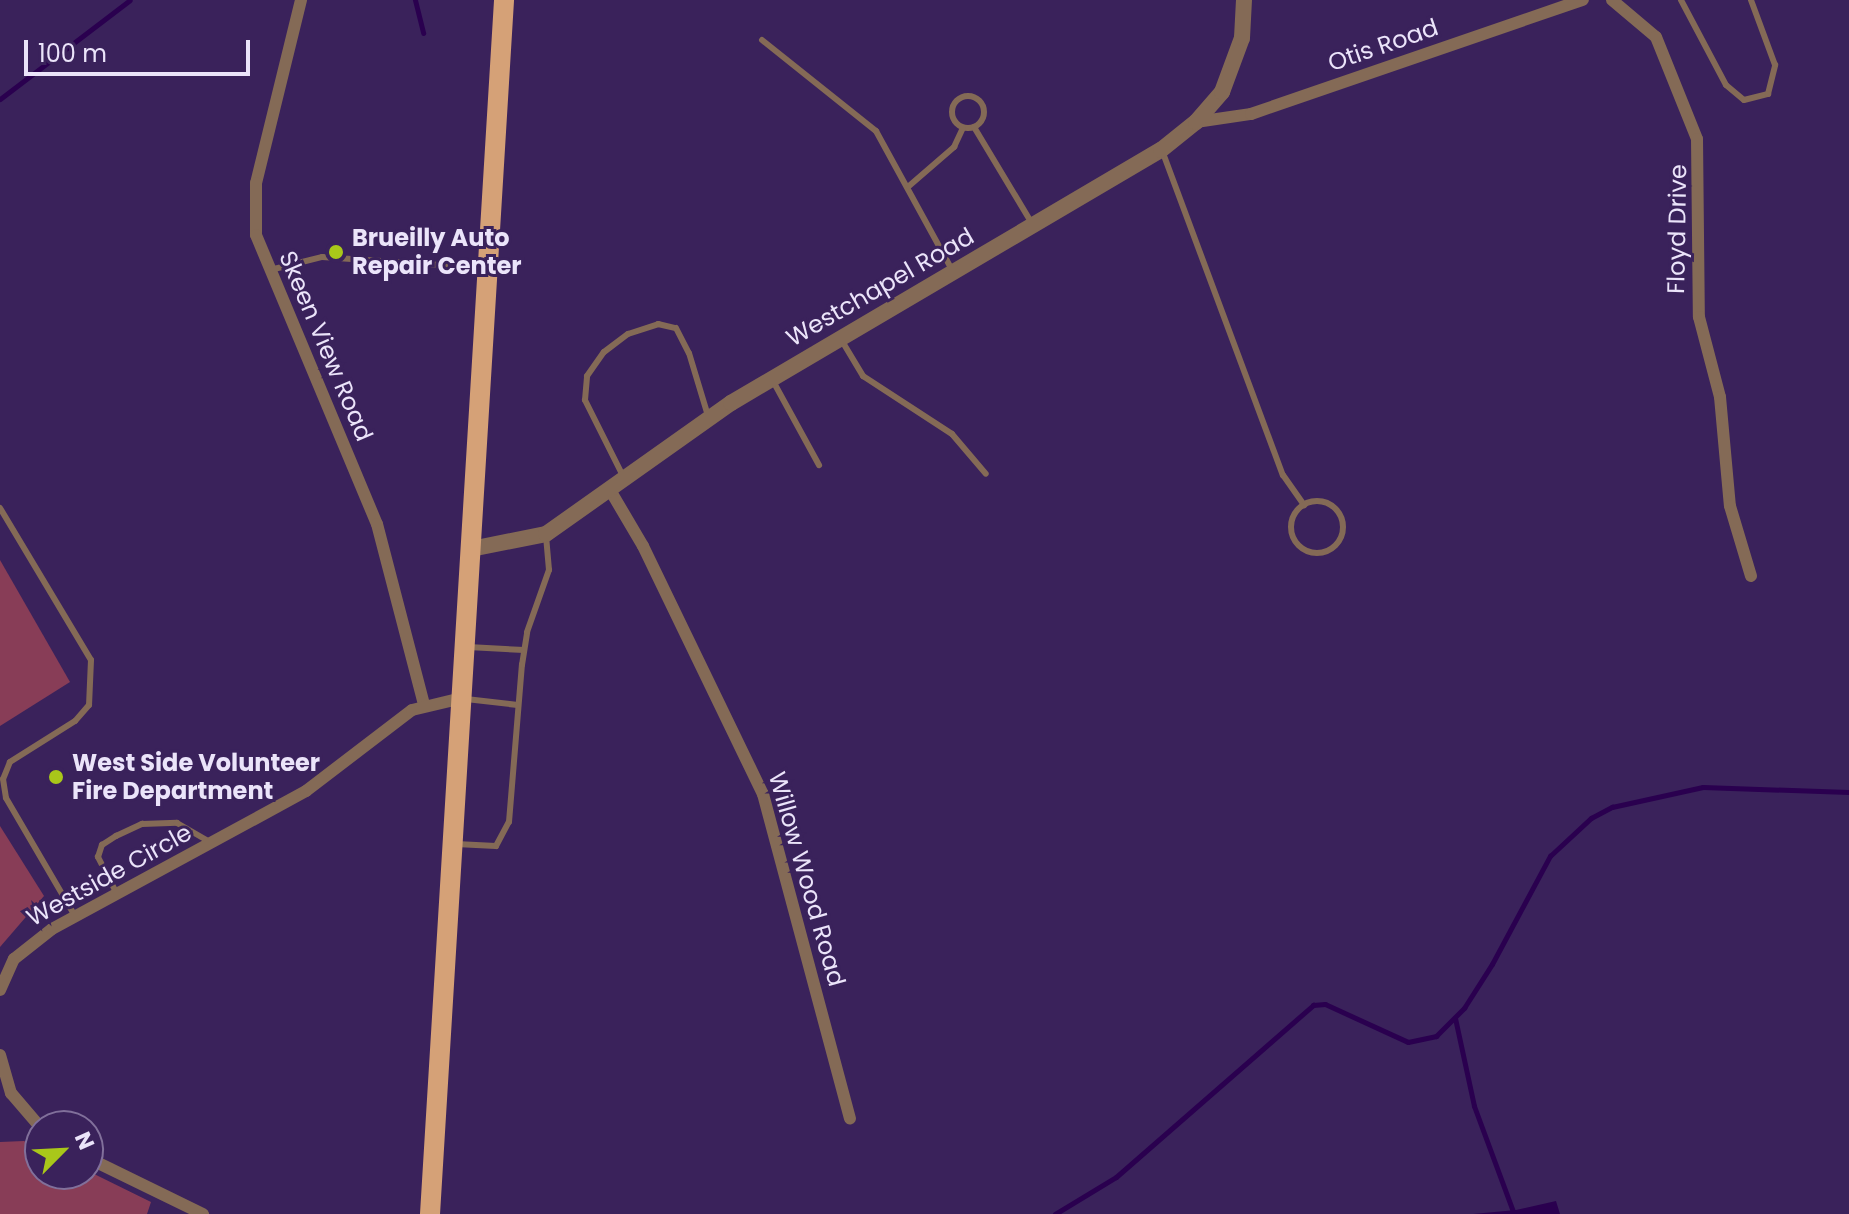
<!DOCTYPE html>
<html>
<head>
<meta charset="utf-8">
<style>
  body { margin:0 }
  #map { position:relative; width:1849px; height:1214px; overflow:hidden; background:#3a225b; font-family:Poppins,sans-serif }
  div>[style] { position:absolute }
  .green>* { inset:0; background:#883d57 }
  .water>* { inset:0; background:#2a004f }
  .stream>* { height:5px; margin:-2.5px; padding:0 2.5px; transform-origin:2.5px; border-radius:2.5px; background:#2a004f }
  .service>* { height:6px; margin:-3px; padding:0 3px; transform-origin:3px; border-radius:3px; background:#846a56 }
  .service>.ring { margin:-3px; padding:0; box-sizing:content-box; background:none; border:6px solid #846a56; border-radius:50% }
  .minor>* { height:12px; margin:-6px; padding:0 6px; transform-origin:6px; border-radius:6px; background:#846a56 }
  .tertiary>* { height:16px; margin:-8px; padding:0 8px; transform-origin:8px; border-radius:8px; background:#846a56 }
  .primary>* { height:20px; margin:-10px; padding:0 10px; transform-origin:10px; border-radius:10px; background:#d5a177 }
  .dots>* { width:22px; height:22px; translate:-50% -50%; box-sizing:border-box; border:4px solid #3a225b; border-radius:50% }
  span { translate:-50% -50%; white-space:nowrap; text-align:center; line-height:1.15; -webkit-text-stroke:6px #3a225b; paint-order:stroke }
  .street-label { font-size:24px; color:#ebe4fa }
  .poi-label { font-size:24px; color:#ebe4fa; font-weight:700 }
  .left { translate:0 -50%; text-align:left }
  .north { position:absolute; left:24px; top:1110px; width:80px; height:80px; box-sizing:border-box; background:#3a225b; border:2px solid #81709b; border-radius:50%; rotate:66deg; font-size:22px; font-weight:700; line-height:32px; text-align:center; color:#ebe4fa }
  .north::after { content:''; display:block; margin:auto; width:28px; height:36px; background:#a9c71a; clip-path:polygon(50% 0,100% 100%,50% 72%,0 100%) }
  .scale { position:absolute; left:24px; top:40px; width:226px; height:36px; box-sizing:border-box; border:4px solid #ebe4fa; border-top:0; padding-left:10px; font-size:24px; line-height:28px; white-space:nowrap; color:#ebe4fa; -webkit-text-stroke:6px #3a225b; paint-order:stroke }
</style>
</head>
<body>
<div id="map">
  <div class="green">
    <div style="clip-path:polygon(0 560px,70px 682px,0 726px)"></div>
    <div style="clip-path:polygon(0 826px,44px 896px,0 947px)"></div>
    <div style="clip-path:polygon(24px 1141px,40px 1148px,40px 1174px,88px 1171px,151px 1202px,147px 1214px,0 1214px,0 1142px)"></div>
  </div>
  <div class="water">
    <div style="clip-path:polygon(1556px 1201px,1560px 1214px,1473px 1214px,1516px 1210px)"></div>
  </div>
  <div class="stream">
    <div style="left:415px;top:0;width:34px;rotate:76deg"></div>
    <div style="left:0;top:99px;width:163px;rotate:-37.3deg"></div>
    <div style="left:1455px;top:1018px;width:90px;rotate:77.8deg"></div>
    <div style="left:1474px;top:1106px;width:115px;rotate:69.7deg"></div>
    <div style="left:1055px;top:1214px;width:71px;rotate:-31.2deg"></div>
    <div style="left:1116px;top:1177px;width:262px;rotate:-41.1deg"></div>
    <div style="left:1313px;top:1005px;width:12px;rotate:-5deg"></div>
    <div style="left:1325px;top:1004px;width:91px;rotate:24.6deg"></div>
    <div style="left:1408px;top:1042px;width:29px;rotate:-12deg"></div>
    <div style="left:1436px;top:1036px;width:40px;rotate:-45deg"></div>
    <div style="left:1464px;top:1008px;width:52px;rotate:-57.5deg"></div>
    <div style="left:1492px;top:964px;width:123px;rotate:-61.8deg"></div>
    <div style="left:1550px;top:856px;width:56px;rotate:-42.8deg"></div>
    <div style="left:1591px;top:818px;width:24px;rotate:-28deg"></div>
    <div style="left:1612px;top:807px;width:93px;rotate:-12.4deg"></div>
    <div style="left:1703px;top:787px;width:146px;rotate:2deg"></div>
  </div>
  <div class="service">
    <div style="left:1681px;top:0;width:96px;rotate:62.1deg"></div>
    <div style="left:1726px;top:85px;width:23px;rotate:40deg"></div>
    <div style="left:1744px;top:100px;width:25px;rotate:-14deg"></div>
    <div style="left:1768px;top:94px;width:30px;rotate:-76deg"></div>
    <div style="left:1775px;top:65px;width:69px;rotate:-110.3deg"></div>
    <div style="left:762px;top:40px;width:146px;rotate:38.6deg"></div>
    <div style="left:876px;top:131px;width:158px;rotate:61.3deg"></div>
    <div class="ring" style="left:952px;top:96px;width:26px;height:26px"></div>
    <div style="left:974px;top:127px;width:114px;rotate:59deg"></div>
    <div style="left:1163px;top:153px;width:344px;rotate:69.6deg"></div>
    <div style="left:1283px;top:475px;width:37px;rotate:55deg"></div>
    <div style="left:909px;top:186px;width:60px;rotate:-40.9deg"></div>
    <div style="left:954px;top:147px;width:21px;rotate:-65deg"></div>
    <div style="left:270px;top:270px;width:54px;rotate:-14deg"></div>
    <div style="left:322px;top:257px;width:163px;rotate:3.9deg"></div>
    <div style="left:842px;top:341px;width:41px;rotate:59deg"></div>
    <div style="left:863px;top:376px;width:106px;rotate:33.1deg"></div>
    <div style="left:952px;top:434px;width:52px;rotate:49.6deg"></div>
    <div style="left:773px;top:381px;width:96px;rotate:61.3deg"></div>
    <div style="left:623px;top:476px;width:85px;rotate:-116.6deg"></div>
    <div style="left:585px;top:400px;width:24px;rotate:-85deg"></div>
    <div style="left:587px;top:376px;width:29px;rotate:-55deg"></div>
    <div style="left:604px;top:352px;width:30px;rotate:-37deg"></div>
    <div style="left:628px;top:334px;width:32px;rotate:-18deg"></div>
    <div style="left:658px;top:324px;width:18px;rotate:13deg"></div>
    <div style="left:676px;top:328px;width:28px;rotate:63deg"></div>
    <div style="left:689px;top:353px;width:66px;rotate:73.2deg"></div>
    <div class="ring" style="left:1291px;top:501px;width:46px;height:46px"></div>
    <div style="left:0;top:508px;width:177px;rotate:59.1deg"></div>
    <div style="left:91px;top:660px;width:45px;rotate:92.5deg"></div>
    <div style="left:89px;top:705px;width:21px;rotate:131deg"></div>
    <div style="left:75px;top:721px;width:77px;rotate:147.8deg"></div>
    <div style="left:10px;top:762px;width:18px;rotate:112deg"></div>
    <div style="left:3px;top:779px;width:19px;rotate:81deg"></div>
    <div style="left:6px;top:798px;width:137px;rotate:59.7deg"></div>
    <div style="left:468px;top:647px;width:56px;rotate:3.1deg"></div>
    <div style="left:466px;top:699px;width:52px;rotate:6.6deg"></div>
    <div style="left:456px;top:844px;width:40px;rotate:2.9deg"></div>
    <div style="left:496px;top:846px;width:27px;rotate:-62deg"></div>
    <div style="left:509px;top:822px;width:158px;rotate:-85.3deg"></div>
    <div style="left:522px;top:665px;width:33px;rotate:-81deg"></div>
    <div style="left:527px;top:632px;width:66px;rotate:-70.5deg"></div>
    <div style="left:549px;top:570px;width:36px;rotate:-95deg"></div>
    <div style="left:117px;top:894px;width:42px;rotate:-117.2deg"></div>
    <div style="left:98px;top:857px;width:13px;rotate:-72deg"></div>
    <div style="left:102px;top:845px;width:17px;rotate:-33deg"></div>
    <div style="left:116px;top:836px;width:29px;rotate:-25deg"></div>
    <div style="left:142px;top:824px;width:35px;rotate:-2deg"></div>
    <div style="left:177px;top:823px;width:38px;rotate:30deg"></div>
  </div>
  <div class="minor">
    <div style="left:301px;top:0;width:188px;rotate:103.8deg"></div>
    <div style="left:256px;top:183px;width:52px;rotate:90deg"></div>
    <div style="left:256px;top:235px;width:313px;rotate:67.3deg"></div>
    <div style="left:377px;top:524px;width:186px;rotate:75.4deg"></div>
    <div style="left:1612px;top:0;width:57px;rotate:40.1deg"></div>
    <div style="left:1656px;top:37px;width:110px;rotate:68.1deg"></div>
    <div style="left:1697px;top:139px;width:178px;rotate:89.4deg"></div>
    <div style="left:1699px;top:317px;width:83px;rotate:75.3deg"></div>
    <div style="left:1720px;top:397px;width:109px;rotate:84.8deg"></div>
    <div style="left:1730px;top:506px;width:73px;rotate:73.3deg"></div>
    <div style="left:1196px;top:122px;width:56px;rotate:-8.3deg"></div>
    <div style="left:1251px;top:114px;width:351px;rotate:-19deg"></div>
    <div style="left:610px;top:490px;width:65px;rotate:59.5deg"></div>
    <div style="left:643px;top:546px;width:276px;rotate:64.2deg"></div>
    <div style="left:763px;top:794px;width:336px;rotate:75deg"></div>
    <div style="left:0;top:990px;width:34px;rotate:-66deg"></div>
    <div style="left:14px;top:959px;width:48px;rotate:-38.3deg"></div>
    <div style="left:52px;top:929px;width:289px;rotate:-28.5deg"></div>
    <div style="left:306px;top:791px;width:133px;rotate:-37.4deg"></div>
    <div style="left:412px;top:710px;width:51px;rotate:-13.5deg"></div>
    <div style="left:0;top:1055px;width:40px;rotate:74deg"></div>
    <div style="left:11px;top:1093px;width:45px;rotate:49.5deg"></div>
    <div style="left:88px;top:1158px;width:128px;rotate:26deg"></div>
  </div>
  <div class="tertiary">
    <div style="left:471px;top:549px;width:76px;rotate:-11.3deg"></div>
    <div style="left:546px;top:534px;width:227px;rotate:-35.3deg"></div>
    <div style="left:731px;top:403px;width:499px;rotate:-30.5deg"></div>
    <div style="left:1161px;top:150px;width:45px;rotate:-38.7deg"></div>
    <div style="left:1196px;top:122px;width:40px;rotate:-49deg"></div>
    <div style="left:1222px;top:92px;width:58px;rotate:-69.7deg"></div>
    <div style="left:1242px;top:38px;width:38px;rotate:-87deg"></div>
  </div>
  <div class="primary">
    <div style="left:430px;top:1214px;width:1216px;rotate:-86.51deg"></div>
  </div>
  <div class="dots">
    <div style="left:336px;top:252px;background:#a9c71a"></div>
    <div style="left:56px;top:777px;background:#a9c71a"></div>
  </div>
  <div class="street-label">
    <span style="left:1383px;top:45px;rotate:-19deg">Otis Road</span>
    <span style="left:1677px;top:229px;rotate:-89deg">Floyd Drive</span>
    <span style="left:880px;top:287px;rotate:-30deg">Westchapel Road</span>
    <span style="left:326px;top:346px;rotate:67deg">Skeen View Road</span>
    <span style="left:109px;top:875px;rotate:-29deg">Westside Circle</span>
    <span style="left:807px;top:879px;rotate:74deg">Willow Wood Road</span>
  </div>
  <div class="poi-label">
    <span class="left" style="left:352px;top:252px">Brueilly Auto<br>Repair Center</span>
    <span class="left" style="left:72px;top:777px">West Side Volunteer<br>Fire Department</span>
  </div>
  <div class="north">N</div>
  <div class="scale">100 m</div>
</div>
</body>
</html>
